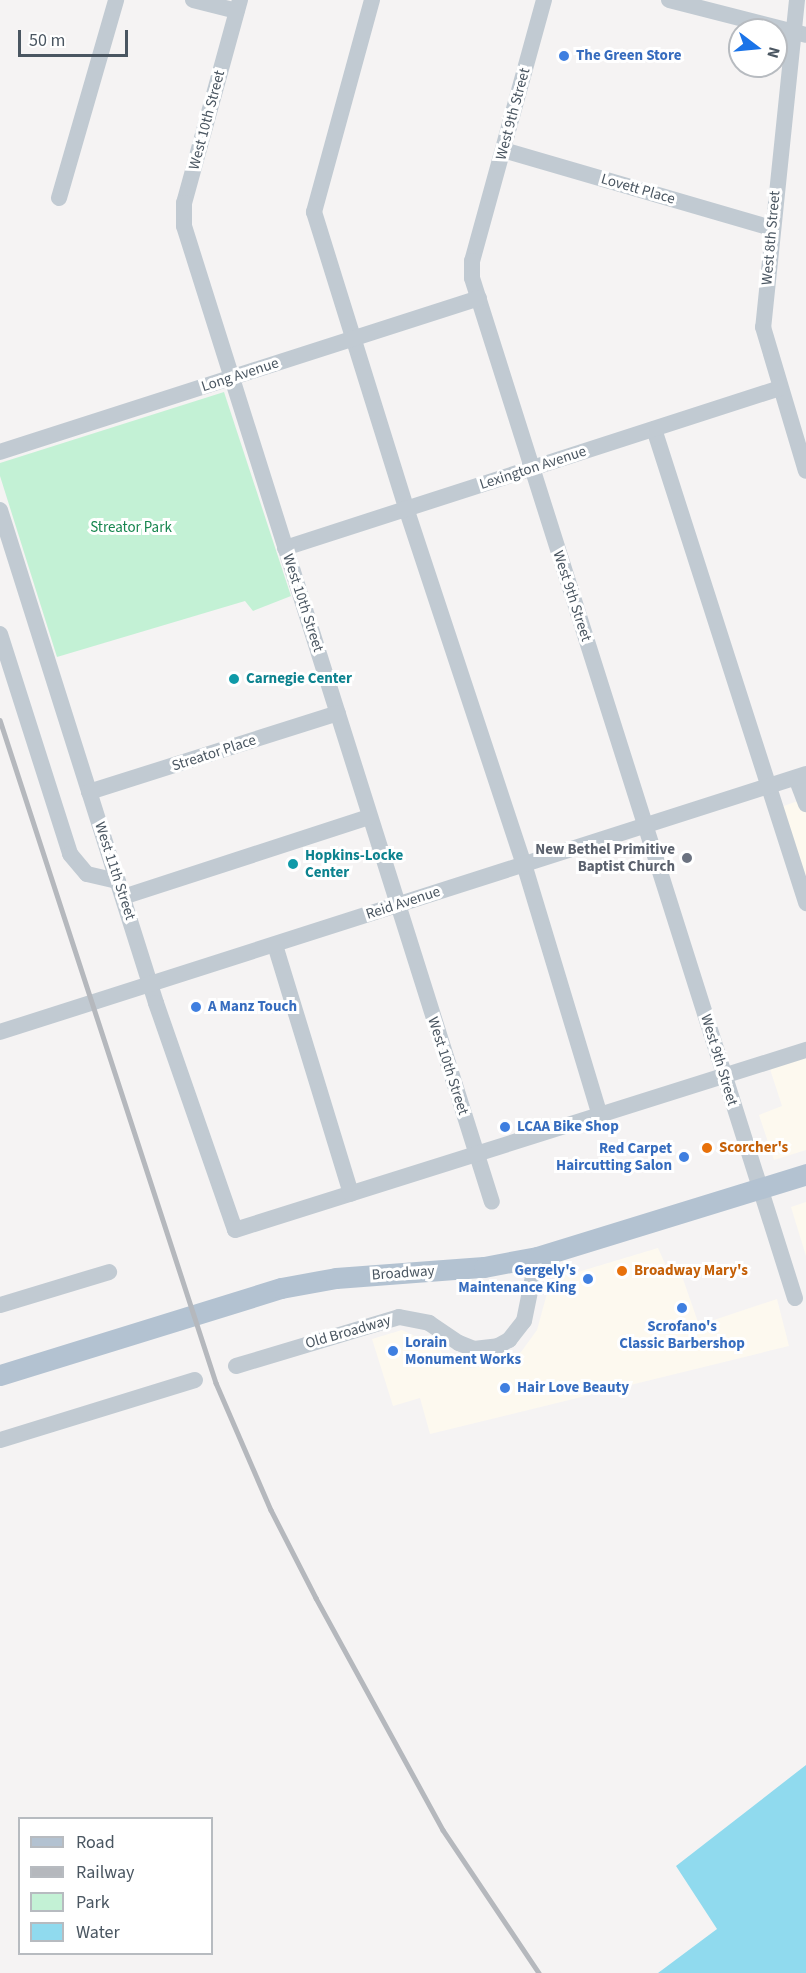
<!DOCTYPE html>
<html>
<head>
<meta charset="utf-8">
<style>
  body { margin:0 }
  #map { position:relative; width:806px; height:1973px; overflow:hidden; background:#f5f3f3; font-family:"Source Sans 3",sans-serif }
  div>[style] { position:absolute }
  .commercial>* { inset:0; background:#fdf9ef }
  .green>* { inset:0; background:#c3f1d5 }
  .water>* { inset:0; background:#90daee }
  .minor>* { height:16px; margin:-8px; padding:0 8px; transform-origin:8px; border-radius:8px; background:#c1cad2 }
  .major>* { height:21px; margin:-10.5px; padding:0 10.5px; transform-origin:10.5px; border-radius:10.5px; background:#b3c2d1 }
  .rail>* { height:4.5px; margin:-2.25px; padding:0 2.25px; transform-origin:2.25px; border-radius:2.25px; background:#b5b8bd }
  .dots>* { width:16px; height:16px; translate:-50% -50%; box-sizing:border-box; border:3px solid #fff; border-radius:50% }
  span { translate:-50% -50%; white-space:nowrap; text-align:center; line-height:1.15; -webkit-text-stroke:6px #fff; paint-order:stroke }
  .shop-label { font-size:15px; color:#366cbe; font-weight:700 }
  .left { translate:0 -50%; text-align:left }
  .right { translate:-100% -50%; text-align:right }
  .street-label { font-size:15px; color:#4a5661 }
  .park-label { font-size:15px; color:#17864f }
  .culture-label { font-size:15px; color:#0d838f; font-weight:700 }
  .worship-label { font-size:15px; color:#5b616d; font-weight:700 }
  .food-label { font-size:15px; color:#c56008; font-weight:700 }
  .legend { position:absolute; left:18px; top:1817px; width:195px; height:138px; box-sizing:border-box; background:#fff; border:2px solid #b7bbc0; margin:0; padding:8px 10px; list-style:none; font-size:18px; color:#4a5661 }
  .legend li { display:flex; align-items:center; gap:12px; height:30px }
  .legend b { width:30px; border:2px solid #b7bbc0 }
  .north { position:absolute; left:728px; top:18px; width:60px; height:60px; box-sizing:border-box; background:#fff; border:2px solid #b7bbc0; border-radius:50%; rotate:106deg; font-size:16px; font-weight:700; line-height:24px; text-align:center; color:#4a5661 }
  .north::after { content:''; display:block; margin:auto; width:21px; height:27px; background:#1a73e8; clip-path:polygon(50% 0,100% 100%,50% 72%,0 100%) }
  .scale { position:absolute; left:18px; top:30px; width:110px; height:27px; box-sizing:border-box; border:3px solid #4a5661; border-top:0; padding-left:8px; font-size:18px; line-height:21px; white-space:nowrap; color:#4a5661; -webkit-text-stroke:4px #fff; paint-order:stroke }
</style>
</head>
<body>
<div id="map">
  <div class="commercial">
    <div style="clip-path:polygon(806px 798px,806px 883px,781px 807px)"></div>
    <div style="clip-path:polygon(806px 1054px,806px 1150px,774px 1160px,759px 1115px,782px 1106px,769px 1066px)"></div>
    <div style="clip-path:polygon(806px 1202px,806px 1256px,791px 1207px)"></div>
    <div style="clip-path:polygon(658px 1248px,667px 1268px,683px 1279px,699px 1325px,777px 1299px,789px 1346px,430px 1434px,420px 1398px,393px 1406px,372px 1339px,402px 1330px,436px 1346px,454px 1365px,470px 1368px,500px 1364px,521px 1352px,537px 1330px,549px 1286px,558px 1278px)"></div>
  </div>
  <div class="green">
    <div style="clip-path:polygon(224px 392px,291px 596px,253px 611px,245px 601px,57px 657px,0 476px,0 463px)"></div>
  </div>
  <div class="water">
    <div style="clip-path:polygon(806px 1765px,806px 1973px,658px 1973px,717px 1929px,676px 1866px)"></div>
  </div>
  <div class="minor">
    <div style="left:193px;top:0;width:45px;rotate:14deg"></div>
    <div style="left:240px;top:0;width:211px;rotate:105.4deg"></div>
    <div style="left:184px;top:203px;width:23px;rotate:90deg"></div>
    <div style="left:184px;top:226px;width:1023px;rotate:72.49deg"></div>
    <div style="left:372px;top:0;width:220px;rotate:105.3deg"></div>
    <div style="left:314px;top:212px;width:310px;rotate:72.7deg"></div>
    <div style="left:406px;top:508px;width:375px;rotate:71.7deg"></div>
    <div style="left:524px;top:864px;width:262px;rotate:73.2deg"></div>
    <div style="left:544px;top:0;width:271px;rotate:105.4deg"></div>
    <div style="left:472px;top:261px;width:17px;rotate:90deg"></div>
    <div style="left:472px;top:278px;width:1070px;rotate:72.43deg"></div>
    <div style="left:669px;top:0;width:141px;rotate:14.3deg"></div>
    <div style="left:797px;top:0;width:329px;rotate:95.9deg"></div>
    <div style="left:763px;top:327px;width:150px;rotate:73.4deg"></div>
    <div style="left:503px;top:150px;width:280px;rotate:16.2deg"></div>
    <div style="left:59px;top:198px;width:206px;rotate:-73.9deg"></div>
    <div style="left:654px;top:429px;width:498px;rotate:72.2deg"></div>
    <div style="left:0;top:452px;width:503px;rotate:-17.82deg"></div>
    <div style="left:0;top:510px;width:517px;rotate:72.44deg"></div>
    <div style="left:156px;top:1003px;width:240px;rotate:70.8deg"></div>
    <div style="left:235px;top:1230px;width:599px;rotate:-17.5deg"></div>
    <div style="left:285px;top:548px;width:520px;rotate:-17.91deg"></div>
    <div style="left:0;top:634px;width:231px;rotate:72.3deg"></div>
    <div style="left:70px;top:854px;width:26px;rotate:50deg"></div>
    <div style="left:87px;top:874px;width:32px;rotate:13deg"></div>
    <div style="left:796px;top:778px;width:28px;rotate:69deg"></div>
    <div style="left:89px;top:792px;width:261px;rotate:-17.6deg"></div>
    <div style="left:123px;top:897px;width:259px;rotate:-18deg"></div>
    <div style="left:275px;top:945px;width:260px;rotate:73deg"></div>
    <div style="left:0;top:1032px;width:846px;rotate:-17.75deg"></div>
    <div style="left:0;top:1305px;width:114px;rotate:-16.8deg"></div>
    <div style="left:236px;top:1366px;width:170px;rotate:-16.7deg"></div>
    <div style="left:399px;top:1317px;width:31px;rotate:11deg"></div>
    <div style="left:429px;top:1323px;width:36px;rotate:34deg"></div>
    <div style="left:459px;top:1343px;width:16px;rotate:22deg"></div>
    <div style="left:474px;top:1349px;width:24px;rotate:-7deg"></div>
    <div style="left:498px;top:1346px;width:13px;rotate:-29deg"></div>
    <div style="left:509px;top:1340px;width:24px;rotate:-52deg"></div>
    <div style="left:524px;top:1321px;width:65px;rotate:-78.5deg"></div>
    <div style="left:0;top:1440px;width:204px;rotate:-17.1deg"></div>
  </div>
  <div class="major">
    <div style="left:0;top:1375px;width:294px;rotate:-17.2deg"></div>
    <div style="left:281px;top:1288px;width:56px;rotate:-10.3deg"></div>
    <div style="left:336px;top:1278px;width:148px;rotate:-4.3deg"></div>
    <div style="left:484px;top:1267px;width:54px;rotate:-10.7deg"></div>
    <div style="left:537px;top:1257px;width:282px;rotate:-17.1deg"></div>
  </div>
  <div class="rail">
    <div style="left:0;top:720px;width:697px;rotate:71.95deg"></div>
    <div style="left:216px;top:1383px;width:138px;rotate:66.6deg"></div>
    <div style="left:271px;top:1510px;width:99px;rotate:62.9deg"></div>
    <div style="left:316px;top:1598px;width:264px;rotate:61.3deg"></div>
    <div style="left:443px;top:1830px;width:172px;rotate:56.1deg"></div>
  </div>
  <div class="dots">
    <div style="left:564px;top:56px;background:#3f7fe0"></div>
    <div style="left:234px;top:679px;background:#0f9aa8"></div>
    <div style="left:687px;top:858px;background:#6b7280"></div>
    <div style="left:293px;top:864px;background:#0f9aa8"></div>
    <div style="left:196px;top:1007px;background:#3f7fe0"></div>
    <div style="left:505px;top:1127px;background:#3f7fe0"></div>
    <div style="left:707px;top:1148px;background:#e8710a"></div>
    <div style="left:684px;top:1157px;background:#3f7fe0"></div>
    <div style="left:622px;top:1271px;background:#e8710a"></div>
    <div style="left:588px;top:1279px;background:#3f7fe0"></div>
    <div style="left:682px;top:1308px;background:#3f7fe0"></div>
    <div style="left:393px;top:1351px;background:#3f7fe0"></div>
    <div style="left:505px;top:1388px;background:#3f7fe0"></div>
  </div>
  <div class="shop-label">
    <span class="left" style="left:576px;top:56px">The Green Store</span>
    <span class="left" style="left:208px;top:1007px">A Manz Touch</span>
    <span class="left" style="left:517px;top:1127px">LCAA Bike Shop</span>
    <span class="right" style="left:672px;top:1157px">Red Carpet<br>Haircutting Salon</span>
    <span class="right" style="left:576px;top:1279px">Gergely's<br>Maintenance King</span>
    <span style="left:682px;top:1335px">Scrofano's<br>Classic Barbershop</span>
    <span class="left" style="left:405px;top:1351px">Lorain<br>Monument Works</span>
    <span class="left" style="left:517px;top:1388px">Hair Love Beauty</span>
  </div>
  <div class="street-label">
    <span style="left:513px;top:114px;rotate:-75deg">West 9th Street</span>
    <span style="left:207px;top:120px;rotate:-75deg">West 10th Street</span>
    <span style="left:638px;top:189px;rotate:16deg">Lovett Place</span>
    <span style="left:771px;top:238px;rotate:-85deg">West 8th Street</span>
    <span style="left:240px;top:375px;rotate:-18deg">Long Avenue</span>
    <span style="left:533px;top:468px;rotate:-18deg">Lexington Avenue</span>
    <span style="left:572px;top:596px;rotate:72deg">West 9th Street</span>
    <span style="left:303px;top:603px;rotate:72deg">West 10th Street</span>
    <span style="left:214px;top:753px;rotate:-18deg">Streator Place</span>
    <span style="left:115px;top:871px;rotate:72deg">West 11th Street</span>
    <span style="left:403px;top:903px;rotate:-18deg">Reid Avenue</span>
    <span style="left:719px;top:1060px;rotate:73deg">West 9th Street</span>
    <span style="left:448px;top:1066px;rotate:72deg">West 10th Street</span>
    <span style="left:403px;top:1273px;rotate:-4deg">Broadway</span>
    <span style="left:348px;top:1332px;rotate:-16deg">Old Broadway</span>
  </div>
  <div class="park-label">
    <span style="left:131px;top:528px">Streator Park</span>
  </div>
  <div class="culture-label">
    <span class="left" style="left:246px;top:679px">Carnegie Center</span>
    <span class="left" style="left:305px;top:864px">Hopkins-Locke<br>Center</span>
  </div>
  <div class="worship-label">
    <span class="right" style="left:675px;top:858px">New Bethel Primitive<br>Baptist Church</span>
  </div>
  <div class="food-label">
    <span class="left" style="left:719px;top:1148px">Scorcher's</span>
    <span class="left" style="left:634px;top:1271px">Broadway Mary's</span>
  </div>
  <ul class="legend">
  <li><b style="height:8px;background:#b3c2d1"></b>Road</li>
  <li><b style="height:8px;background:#b5b8bd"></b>Railway</li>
  <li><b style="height:16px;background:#c3f1d5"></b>Park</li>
  <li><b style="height:16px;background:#90daee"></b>Water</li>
  </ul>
  <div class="north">N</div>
  <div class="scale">50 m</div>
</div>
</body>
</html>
